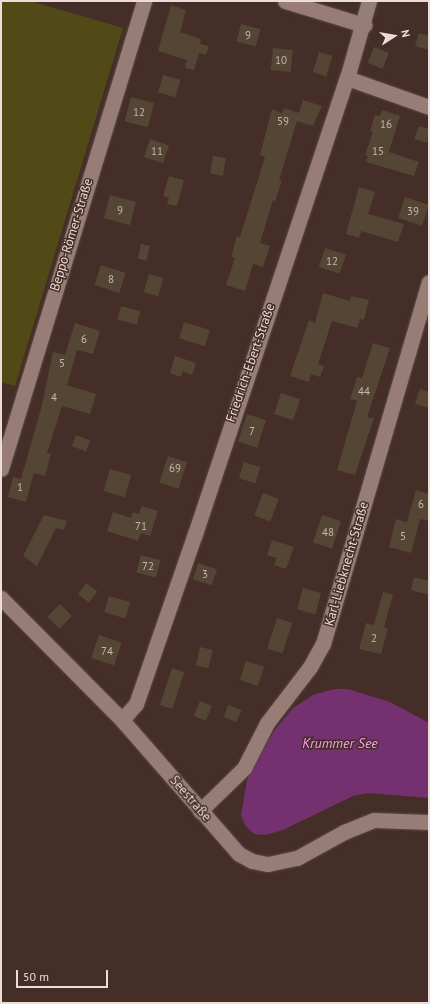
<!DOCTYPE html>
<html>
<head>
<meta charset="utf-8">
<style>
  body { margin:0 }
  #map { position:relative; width:430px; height:1004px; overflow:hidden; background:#452e28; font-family:"PT Sans",sans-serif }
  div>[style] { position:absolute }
  .green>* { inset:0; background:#524a16 }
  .water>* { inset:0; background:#74306f }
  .building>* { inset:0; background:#554534; transform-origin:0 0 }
  .roads { filter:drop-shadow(0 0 1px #5c4a45) drop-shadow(0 0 1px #5c4a45) }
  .minor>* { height:15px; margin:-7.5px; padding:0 7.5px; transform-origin:7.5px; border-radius:7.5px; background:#977d75 }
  span { translate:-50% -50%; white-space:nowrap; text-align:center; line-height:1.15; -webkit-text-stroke:3px #452e28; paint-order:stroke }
  .number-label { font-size:11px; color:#c6b7b0 }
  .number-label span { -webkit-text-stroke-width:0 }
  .street-label { font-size:13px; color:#ecddd9 }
  .water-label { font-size:14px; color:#fc9cf3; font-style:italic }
  .frame { position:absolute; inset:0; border:2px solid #ecddd9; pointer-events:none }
  .north { position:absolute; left:374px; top:16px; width:40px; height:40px; -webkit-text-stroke:3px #452e28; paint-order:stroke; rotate:78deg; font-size:11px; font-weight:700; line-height:16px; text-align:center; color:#ecddd9 }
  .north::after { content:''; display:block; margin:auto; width:14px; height:18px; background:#ecddd9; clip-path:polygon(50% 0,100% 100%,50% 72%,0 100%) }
  .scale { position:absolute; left:16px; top:970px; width:92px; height:18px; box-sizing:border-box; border:2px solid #ecddd9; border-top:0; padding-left:5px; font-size:12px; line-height:14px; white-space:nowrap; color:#ecddd9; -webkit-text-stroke:3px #452e28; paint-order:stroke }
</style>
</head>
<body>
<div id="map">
  <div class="green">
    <div style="clip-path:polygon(1px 1px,30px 1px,123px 28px,15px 386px,1px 382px)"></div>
  </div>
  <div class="water">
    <div style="clip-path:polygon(334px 689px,348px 689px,390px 702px,429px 723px,429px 798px,368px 793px,353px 796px,283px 830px,266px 835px,254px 834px,245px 825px,241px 815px,247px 780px,263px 750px,274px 731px,293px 708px,313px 695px)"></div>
  </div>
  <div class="building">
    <div style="clip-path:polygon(171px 5px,186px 10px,180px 32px,201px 39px,200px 44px,209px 46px,206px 55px,199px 53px,194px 70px,185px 68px,187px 60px,158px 51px)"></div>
    <div style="left:241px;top:24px;width:20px;height:18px;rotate:15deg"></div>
    <div style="clip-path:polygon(419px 33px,429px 36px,429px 50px,415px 46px)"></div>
    <div style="left:374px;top:47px;width:16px;height:17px;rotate:22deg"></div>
    <div style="left:273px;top:48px;width:20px;height:22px;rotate:6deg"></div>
    <div style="left:319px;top:52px;width:14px;height:21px;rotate:17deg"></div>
    <div style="left:163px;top:75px;width:18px;height:18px;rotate:16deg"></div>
    <div style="left:131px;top:97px;width:24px;height:25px;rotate:15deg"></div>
    <div style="clip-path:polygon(303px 100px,322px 106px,313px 126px,297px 121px,279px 180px,282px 181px,275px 201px,273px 200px,260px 243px,270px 246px,263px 267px,253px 264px,245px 291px,226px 285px,235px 258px,231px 257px,237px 236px,240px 237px,265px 157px,260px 155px,272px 109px,282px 113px,284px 108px,299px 113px)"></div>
    <div style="clip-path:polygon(382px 110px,400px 116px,389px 152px,419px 162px,414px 176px,366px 162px,368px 156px,365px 155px,373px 132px,370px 131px,375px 115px,380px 116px)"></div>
    <div style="clip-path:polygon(419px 126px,429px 129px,427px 143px,414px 139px)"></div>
    <div style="left:150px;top:139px;width:20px;height:19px;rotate:18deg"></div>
    <div style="left:213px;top:156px;width:13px;height:18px;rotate:9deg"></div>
    <div style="clip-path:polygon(169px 176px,184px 180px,177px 206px,167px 204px,169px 198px,163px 196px)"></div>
    <div style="clip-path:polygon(359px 187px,375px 192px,368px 214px,404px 224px,398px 242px,361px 231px,359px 238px,346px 234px)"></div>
    <div style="left:110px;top:195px;width:27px;height:24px;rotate:15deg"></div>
    <div style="left:405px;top:197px;width:25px;height:22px;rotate:18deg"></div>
    <div style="left:141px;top:244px;width:9px;height:15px;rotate:13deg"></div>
    <div style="left:325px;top:248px;width:22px;height:20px;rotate:18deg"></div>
    <div style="left:101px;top:265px;width:26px;height:21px;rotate:18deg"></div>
    <div style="left:149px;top:274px;width:15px;height:19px;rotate:16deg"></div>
    <div style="clip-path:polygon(323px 293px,350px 301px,351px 296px,369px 300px,364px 320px,360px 319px,357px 328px,332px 321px,318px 364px,324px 366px,320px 377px,311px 374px,309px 382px,290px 376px,309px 320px,315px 323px)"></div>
    <div style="left:121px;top:306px;width:20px;height:14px;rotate:15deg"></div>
    <div style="left:184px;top:322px;width:27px;height:17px;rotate:17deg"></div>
    <div style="clip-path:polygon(75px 323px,100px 331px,93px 354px,77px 350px,67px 385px,96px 394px,90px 414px,62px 406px,47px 453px,51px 454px,45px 476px,34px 473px,26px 502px,8px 497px,13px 477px,21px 479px,42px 405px,53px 352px,65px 355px)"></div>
    <div style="clip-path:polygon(373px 343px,390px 348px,367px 417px,374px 418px,355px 475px,337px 470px,357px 401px,350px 399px,357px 377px,362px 378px)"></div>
    <div style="clip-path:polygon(175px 356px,196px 363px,192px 375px,183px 371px,181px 377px,170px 373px)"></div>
    <div style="clip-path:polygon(420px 389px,429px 392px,429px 408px,415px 404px)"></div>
    <div style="left:281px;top:393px;width:20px;height:22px;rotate:18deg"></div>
    <div style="left:247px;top:414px;width:20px;height:29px;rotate:18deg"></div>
    <div style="left:76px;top:435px;width:15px;height:12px;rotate:20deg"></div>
    <div style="left:168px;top:456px;width:20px;height:28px;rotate:18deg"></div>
    <div style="left:244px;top:462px;width:17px;height:17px;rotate:17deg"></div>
    <div style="left:110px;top:469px;width:22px;height:23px;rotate:16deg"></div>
    <div style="clip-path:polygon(416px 490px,429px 494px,429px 521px,420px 519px,411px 553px,389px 547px,396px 519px,407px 522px)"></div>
    <div style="left:263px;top:493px;width:17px;height:24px;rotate:21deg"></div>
    <div style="clip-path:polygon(142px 506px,158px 511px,150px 536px,141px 533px,138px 541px,107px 531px,113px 512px,131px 518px,133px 512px,139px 514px)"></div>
    <div style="clip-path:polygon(44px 515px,67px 521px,64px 530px,56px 528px,37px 566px,23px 556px)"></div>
    <div style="left:322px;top:515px;width:20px;height:29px;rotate:18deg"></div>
    <div style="clip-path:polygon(272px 540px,294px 547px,286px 569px,274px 565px,277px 558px,267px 555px)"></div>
    <div style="left:141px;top:555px;width:20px;height:18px;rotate:15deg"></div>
    <div style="left:198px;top:563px;width:20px;height:17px;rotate:18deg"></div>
    <div style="clip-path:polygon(414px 577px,429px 581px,429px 595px,411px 590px)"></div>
    <div style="left:86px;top:583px;width:14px;height:14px;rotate:36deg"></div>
    <div style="left:303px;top:588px;width:19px;height:22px;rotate:16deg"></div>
    <div style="clip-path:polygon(383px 592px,393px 595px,384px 627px,388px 628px,381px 654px,359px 649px,366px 623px,374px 625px)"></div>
    <div style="left:109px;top:596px;width:22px;height:17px;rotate:16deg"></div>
    <div style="left:60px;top:604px;width:17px;height:18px;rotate:45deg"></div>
    <div style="left:277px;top:618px;width:16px;height:32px;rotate:18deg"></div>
    <div style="left:99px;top:635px;width:24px;height:24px;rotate:19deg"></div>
    <div style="left:200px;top:647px;width:13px;height:19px;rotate:13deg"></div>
    <div style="left:246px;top:661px;width:19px;height:20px;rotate:18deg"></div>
    <div style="left:172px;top:668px;width:13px;height:39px;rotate:18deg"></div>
    <div style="left:200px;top:701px;width:13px;height:16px;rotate:23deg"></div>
    <div style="clip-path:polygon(228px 705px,242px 710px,236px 722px,224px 717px)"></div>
  </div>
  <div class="roads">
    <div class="minor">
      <div style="left:285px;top:1px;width:83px;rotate:16.9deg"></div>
      <div style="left:347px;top:78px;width:87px;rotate:19.5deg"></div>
      <div style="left:1px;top:469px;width:489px;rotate:-73deg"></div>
      <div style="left:1px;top:598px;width:172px;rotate:45.2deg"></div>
      <div style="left:122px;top:720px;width:178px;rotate:48.9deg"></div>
      <div style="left:239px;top:854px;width:15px;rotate:28deg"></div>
      <div style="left:252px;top:861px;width:16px;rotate:11deg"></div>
      <div style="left:268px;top:864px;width:30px;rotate:-12deg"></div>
      <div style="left:297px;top:858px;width:54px;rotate:-29deg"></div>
      <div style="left:344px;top:832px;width:32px;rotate:-22deg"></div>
      <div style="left:374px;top:820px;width:55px;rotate:2.1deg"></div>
      <div style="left:122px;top:720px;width:21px;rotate:-49deg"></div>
      <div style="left:136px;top:704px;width:180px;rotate:-70.9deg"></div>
      <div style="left:195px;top:534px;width:481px;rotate:-71.6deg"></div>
      <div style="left:347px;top:78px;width:80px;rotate:-74.1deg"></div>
      <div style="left:200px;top:811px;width:62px;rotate:-44.3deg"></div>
      <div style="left:244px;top:768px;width:51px;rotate:-62.9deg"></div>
      <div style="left:267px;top:723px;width:71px;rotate:-52.5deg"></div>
      <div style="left:310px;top:667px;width:26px;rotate:-61deg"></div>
      <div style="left:323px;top:644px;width:377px;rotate:-73.7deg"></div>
    </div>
  </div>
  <div class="number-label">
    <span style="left:248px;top:35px">9</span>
    <span style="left:281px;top:60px">10</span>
    <span style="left:139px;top:112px">12</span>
    <span style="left:283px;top:121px">59</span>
    <span style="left:386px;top:124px">16</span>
    <span style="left:157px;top:151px">11</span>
    <span style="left:378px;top:151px">15</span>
    <span style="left:120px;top:210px">9</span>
    <span style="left:413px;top:211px">39</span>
    <span style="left:332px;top:261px">12</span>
    <span style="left:111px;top:279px">8</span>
    <span style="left:84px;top:339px">6</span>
    <span style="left:62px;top:363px">5</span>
    <span style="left:364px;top:391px">44</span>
    <span style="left:54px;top:397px">4</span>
    <span style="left:252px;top:431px">7</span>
    <span style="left:175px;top:468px">69</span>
    <span style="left:20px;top:487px">1</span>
    <span style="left:421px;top:504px">6</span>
    <span style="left:141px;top:526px">71</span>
    <span style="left:328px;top:532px">48</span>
    <span style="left:403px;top:536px">5</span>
    <span style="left:148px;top:566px">72</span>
    <span style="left:205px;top:574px">3</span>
    <span style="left:374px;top:638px">2</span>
    <span style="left:107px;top:651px">74</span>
  </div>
  <div class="street-label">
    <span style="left:72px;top:235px;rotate:-73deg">Beppo-Römer-Straße</span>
    <span style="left:251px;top:363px;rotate:-71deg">Friedrich-Ebert-Straße</span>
    <span style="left:347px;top:564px;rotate:-74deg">Karl-Liebknecht-Straße</span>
    <span style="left:190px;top:799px;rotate:49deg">Seestraße</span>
  </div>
  <div class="water-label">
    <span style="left:340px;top:743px">Krummer See</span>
  </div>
  <div class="frame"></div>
  <div class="north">N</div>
  <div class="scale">50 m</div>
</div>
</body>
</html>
